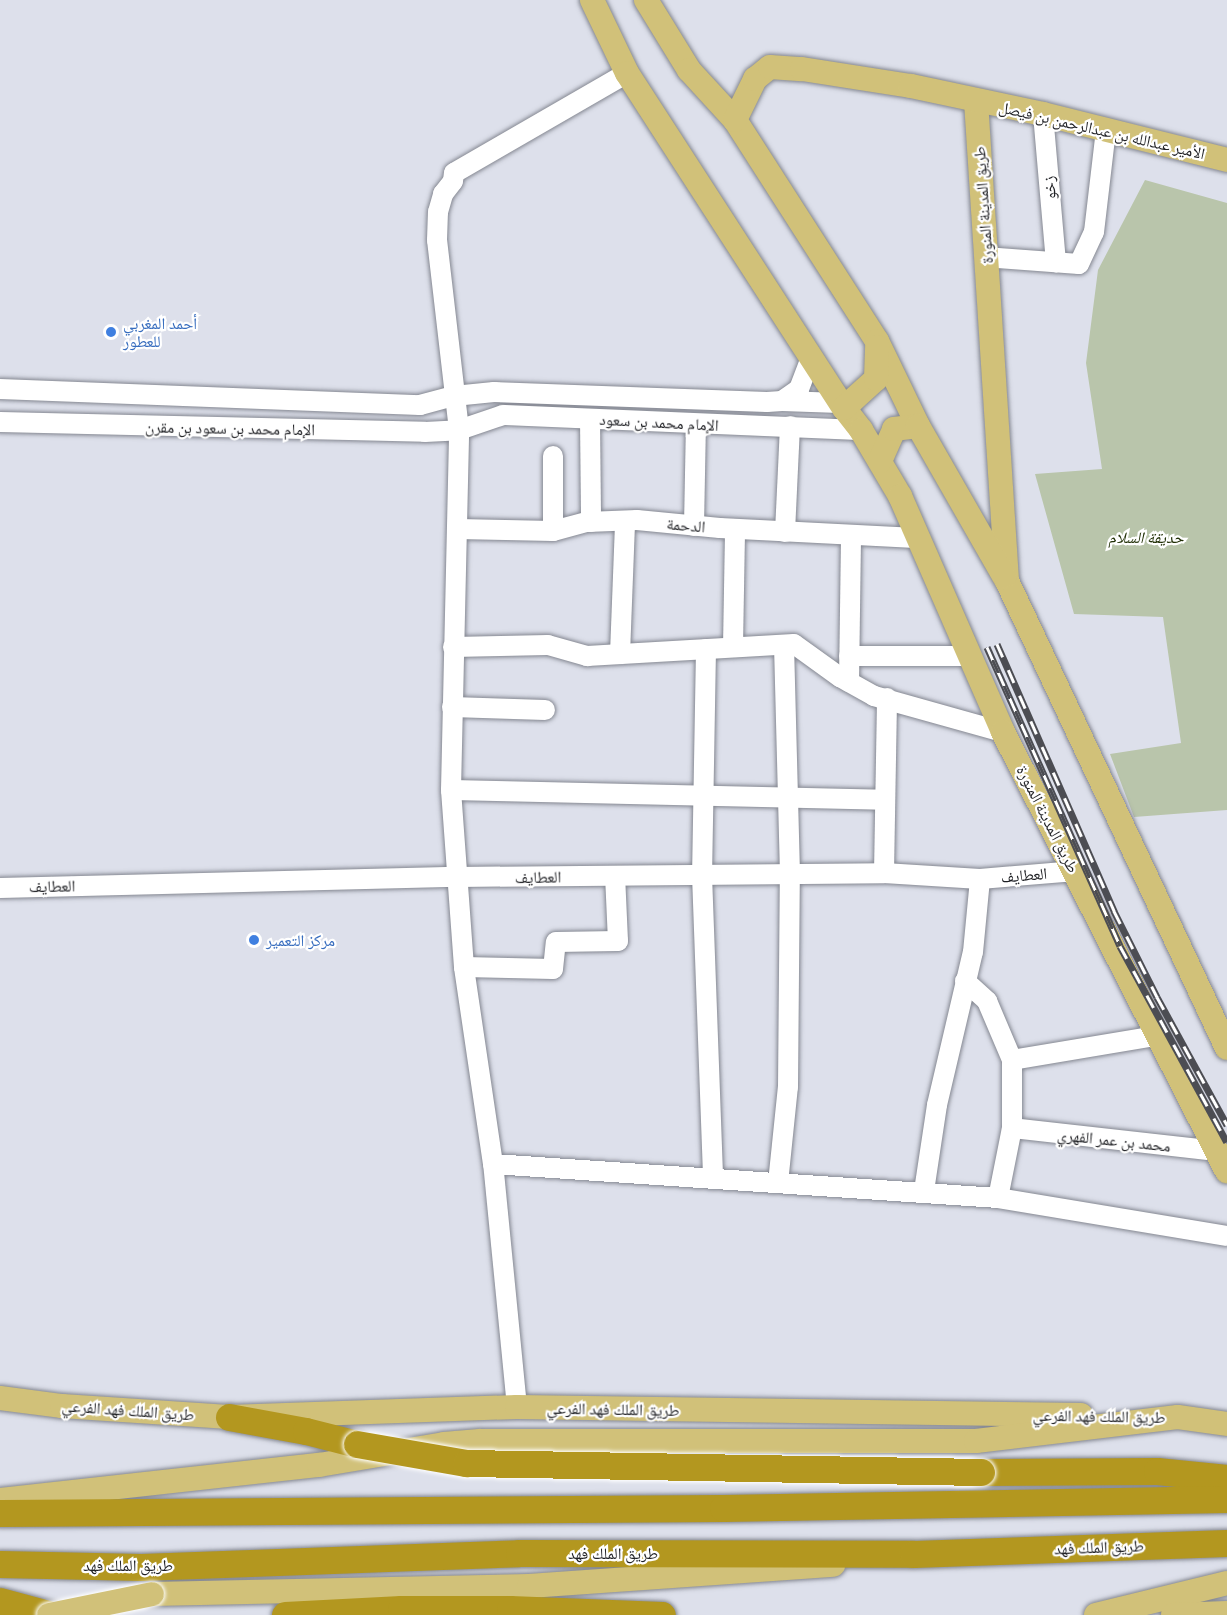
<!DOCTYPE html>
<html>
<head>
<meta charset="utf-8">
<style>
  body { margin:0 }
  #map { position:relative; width:1227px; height:1615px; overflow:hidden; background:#dde0eb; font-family:"IBM Plex Serif","Noto Naskh Arabic",serif }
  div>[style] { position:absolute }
  .green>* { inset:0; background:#b9c5ab }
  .roads { filter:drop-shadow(0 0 2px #848791) drop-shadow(0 0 2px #848791) }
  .minor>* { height:20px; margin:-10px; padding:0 10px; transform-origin:10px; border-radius:10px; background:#fff }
  .major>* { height:24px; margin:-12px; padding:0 12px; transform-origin:12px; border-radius:12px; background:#d1c179 }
  .highway>* { height:27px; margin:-13.5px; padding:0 13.5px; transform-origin:13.5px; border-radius:13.5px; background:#b3971f }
  .rail>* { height:7px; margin-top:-3.5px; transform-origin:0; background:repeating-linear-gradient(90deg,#fff 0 14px,#4c4d53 0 28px); box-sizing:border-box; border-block:2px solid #4c4d53 }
  .bridges { filter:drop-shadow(0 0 2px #fff) drop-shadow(0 0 2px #fff) }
  .major-bridge>* { height:24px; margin:-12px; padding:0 12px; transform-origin:12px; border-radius:12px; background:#d1c179 }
  .highway-bridge>* { height:27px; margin:-13.5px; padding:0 13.5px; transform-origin:13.5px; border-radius:13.5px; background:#b3971f }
  .dots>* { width:16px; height:16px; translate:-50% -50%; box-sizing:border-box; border:3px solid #fff; border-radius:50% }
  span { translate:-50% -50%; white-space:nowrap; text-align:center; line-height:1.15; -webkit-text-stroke:4.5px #fff; paint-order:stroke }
  .street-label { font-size:16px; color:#1f2024 }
  .shop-label { font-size:16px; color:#366cbe }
  .left { translate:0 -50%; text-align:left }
  .park-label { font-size:16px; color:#202f05; font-style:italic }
</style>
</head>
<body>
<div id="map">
  <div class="green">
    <div style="clip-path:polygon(1145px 180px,1227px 203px,1227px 810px,1134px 817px,1110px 754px,1181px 743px,1163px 617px,1074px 614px,1035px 474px,1102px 469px,1086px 363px,1098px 270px)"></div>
  </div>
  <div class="roads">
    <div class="minor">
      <div style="left:1043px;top:114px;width:149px;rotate:85deg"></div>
      <div style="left:998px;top:258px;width:81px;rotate:4.2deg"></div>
      <div style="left:1079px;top:264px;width:35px;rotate:-65deg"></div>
      <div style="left:1094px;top:232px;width:103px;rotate:-83.3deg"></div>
      <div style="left:0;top:389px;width:420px;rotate:2.2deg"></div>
      <div style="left:420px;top:405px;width:35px;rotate:-15deg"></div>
      <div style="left:454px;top:396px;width:40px;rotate:-5.7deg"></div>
      <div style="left:494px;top:392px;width:273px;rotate:2.1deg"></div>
      <div style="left:767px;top:402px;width:15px;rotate:-4deg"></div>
      <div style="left:782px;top:401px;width:21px;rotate:-35deg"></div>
      <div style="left:799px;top:389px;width:33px;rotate:-69deg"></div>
      <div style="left:782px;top:401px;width:58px;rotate:2deg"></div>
      <div style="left:590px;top:419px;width:103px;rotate:89.4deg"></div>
      <div style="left:0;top:422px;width:425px;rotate:1.3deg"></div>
      <div style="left:425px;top:432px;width:34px;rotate:-3deg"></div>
      <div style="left:459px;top:430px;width:46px;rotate:-18.8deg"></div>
      <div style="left:503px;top:415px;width:358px;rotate:2.4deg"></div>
      <div style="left:694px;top:526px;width:101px;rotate:-88.9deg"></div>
      <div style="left:458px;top:529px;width:95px;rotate:1.2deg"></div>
      <div style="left:553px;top:531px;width:35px;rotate:-15deg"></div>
      <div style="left:587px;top:522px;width:50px;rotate:-2.3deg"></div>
      <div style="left:637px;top:520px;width:83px;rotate:5.5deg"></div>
      <div style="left:720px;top:528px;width:196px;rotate:2.9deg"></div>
      <div style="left:553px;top:531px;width:75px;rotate:-90deg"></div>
      <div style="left:785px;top:532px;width:106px;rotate:-87.3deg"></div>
      <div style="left:453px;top:647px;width:95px;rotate:-1.2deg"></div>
      <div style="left:548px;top:645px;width:41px;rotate:15.8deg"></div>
      <div style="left:587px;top:656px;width:207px;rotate:-3.3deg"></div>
      <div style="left:794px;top:644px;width:57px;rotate:35.7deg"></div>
      <div style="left:840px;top:677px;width:39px;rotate:29deg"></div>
      <div style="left:874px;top:696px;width:134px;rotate:15.6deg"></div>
      <div style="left:733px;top:647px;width:118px;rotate:-89deg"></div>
      <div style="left:706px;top:649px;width:226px;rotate:91deg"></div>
      <div style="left:702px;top:875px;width:302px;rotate:87.9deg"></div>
      <div style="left:620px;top:654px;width:133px;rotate:-87.8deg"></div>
      <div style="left:849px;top:656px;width:121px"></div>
      <div style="left:849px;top:682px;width:147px;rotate:-89.2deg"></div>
      <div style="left:452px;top:707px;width:93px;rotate:1.8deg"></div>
      <div style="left:451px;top:790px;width:434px;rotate:1.3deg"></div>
      <div style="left:884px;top:873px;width:175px;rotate:-89deg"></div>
      <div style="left:0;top:888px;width:457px;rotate:-1.4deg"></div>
      <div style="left:457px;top:877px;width:427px;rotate:-0.5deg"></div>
      <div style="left:884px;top:873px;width:96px;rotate:3.6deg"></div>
      <div style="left:980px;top:879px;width:96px;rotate:-4.8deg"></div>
      <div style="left:464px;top:967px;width:89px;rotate:1.3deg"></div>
      <div style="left:553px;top:969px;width:27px;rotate:-84deg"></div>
      <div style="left:556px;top:942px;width:62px;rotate:-0.9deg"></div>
      <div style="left:618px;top:941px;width:65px;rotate:-92.6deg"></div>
      <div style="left:965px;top:981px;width:30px;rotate:42deg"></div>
      <div style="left:987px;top:1001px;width:64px;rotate:67deg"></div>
      <div style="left:1012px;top:1060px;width:68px;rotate:90deg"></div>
      <div style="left:1012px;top:1128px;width:71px;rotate:101.3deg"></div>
      <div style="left:1012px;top:1060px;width:146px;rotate:-9.5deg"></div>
      <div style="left:1012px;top:1128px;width:205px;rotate:6.4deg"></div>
      <div style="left:493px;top:1164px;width:506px;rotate:3.85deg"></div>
      <div style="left:998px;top:1198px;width:232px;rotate:9.4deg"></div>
      <div style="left:778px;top:1183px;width:97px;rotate:-84.1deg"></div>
      <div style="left:788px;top:1087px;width:213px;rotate:-89.5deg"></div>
      <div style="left:790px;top:874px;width:229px;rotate:-91.5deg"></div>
      <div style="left:924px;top:1191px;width:87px;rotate:-81.4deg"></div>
      <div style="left:937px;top:1105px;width:157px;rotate:-76.8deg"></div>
      <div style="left:973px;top:952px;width:73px;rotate:-84.5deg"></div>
      <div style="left:517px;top:1407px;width:244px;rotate:-95.6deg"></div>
      <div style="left:493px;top:1164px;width:199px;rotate:-98.4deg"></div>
      <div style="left:464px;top:967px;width:177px;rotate:-94.2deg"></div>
      <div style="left:451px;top:790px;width:360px;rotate:-88.7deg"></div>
      <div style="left:459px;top:430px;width:191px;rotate:-96.6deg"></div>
      <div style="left:437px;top:240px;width:28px;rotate:-88deg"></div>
      <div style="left:438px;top:212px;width:19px;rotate:-74deg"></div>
      <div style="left:443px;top:194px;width:16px;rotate:-52deg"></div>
      <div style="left:453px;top:181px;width:8px;rotate:-83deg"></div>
      <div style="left:454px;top:173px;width:200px;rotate:-30deg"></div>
    </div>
    <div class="major">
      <div style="left:592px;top:0;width:81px;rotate:64.4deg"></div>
      <div style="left:627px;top:73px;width:399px;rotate:57.1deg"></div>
      <div style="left:844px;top:408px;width:28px;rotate:52deg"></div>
      <div style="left:861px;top:430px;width:77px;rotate:59.4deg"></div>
      <div style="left:900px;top:496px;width:257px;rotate:66.4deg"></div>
      <div style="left:1003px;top:732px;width:493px;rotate:63deg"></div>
      <div style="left:646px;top:0;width:82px;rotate:58.4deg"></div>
      <div style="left:689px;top:70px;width:68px;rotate:47.4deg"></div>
      <div style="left:735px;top:120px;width:263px;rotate:57.3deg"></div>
      <div style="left:877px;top:341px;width:94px;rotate:64.2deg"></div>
      <div style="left:976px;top:101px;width:481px;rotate:86.3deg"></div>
      <div style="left:1007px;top:581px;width:516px;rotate:64.78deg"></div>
      <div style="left:735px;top:120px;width:46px;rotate:-64deg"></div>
      <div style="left:755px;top:79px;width:19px;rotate:-39deg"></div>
      <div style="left:770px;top:67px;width:32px;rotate:4deg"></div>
      <div style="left:802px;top:69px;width:110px;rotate:8.9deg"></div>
      <div style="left:911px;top:86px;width:135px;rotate:12deg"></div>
      <div style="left:1043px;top:114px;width:190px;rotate:14deg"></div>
      <div style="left:844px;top:408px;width:43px;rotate:-42.2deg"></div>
      <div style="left:876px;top:379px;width:32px;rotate:-88deg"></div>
      <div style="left:880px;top:461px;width:35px;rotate:-66deg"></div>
      <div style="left:894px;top:429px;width:24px;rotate:-7deg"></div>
      <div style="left:918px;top:426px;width:173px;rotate:60.2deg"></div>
      <div style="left:0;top:1398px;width:63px;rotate:7.4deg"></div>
      <div style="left:62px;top:1406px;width:167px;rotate:3.8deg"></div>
      <div style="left:229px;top:1417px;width:288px;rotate:-2deg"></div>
      <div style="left:517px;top:1407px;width:564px;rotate:0.81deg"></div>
      <div style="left:0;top:1500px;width:321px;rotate:-6.3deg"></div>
      <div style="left:319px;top:1465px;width:127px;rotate:-9.5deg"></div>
      <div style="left:444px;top:1444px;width:36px;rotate:-5deg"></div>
      <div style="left:480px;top:1441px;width:496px"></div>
      <div style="left:976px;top:1441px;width:203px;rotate:-6.8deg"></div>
      <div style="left:1178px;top:1417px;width:49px;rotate:8.1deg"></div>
      <div style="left:152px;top:1594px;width:377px;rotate:-1.2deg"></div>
      <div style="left:529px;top:1586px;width:305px;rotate:-4deg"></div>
      <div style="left:1096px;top:1615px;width:135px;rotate:-13.7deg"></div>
      <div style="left:1173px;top:1615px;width:54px;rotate:-2.1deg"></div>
    </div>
    <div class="highway">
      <div style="left:229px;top:1417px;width:78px;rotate:10.3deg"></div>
      <div style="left:306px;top:1431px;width:53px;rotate:14.3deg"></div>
      <div style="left:981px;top:1472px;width:176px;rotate:-0.3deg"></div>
      <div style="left:1157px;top:1471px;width:70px;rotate:5.7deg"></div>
      <div style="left:0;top:1513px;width:723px;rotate:-0.4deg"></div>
      <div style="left:723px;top:1508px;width:504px;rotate:-1.02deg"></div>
      <div style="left:0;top:1564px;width:141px;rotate:1.2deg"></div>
      <div style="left:141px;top:1567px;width:378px;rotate:-2.1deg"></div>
      <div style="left:519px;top:1553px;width:394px;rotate:0.1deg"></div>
      <div style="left:913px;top:1554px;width:314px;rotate:-2deg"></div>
      <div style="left:0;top:1601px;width:54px;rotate:15.1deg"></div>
      <div style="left:285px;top:1615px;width:116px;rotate:-3deg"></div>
      <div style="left:401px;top:1609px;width:109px"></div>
      <div style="left:510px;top:1609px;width:152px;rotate:2.3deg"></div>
    </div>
  </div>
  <div class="rail">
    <div style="left:997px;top:644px;width:292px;rotate:66.3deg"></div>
    <div style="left:1114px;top:911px;width:96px;rotate:63.4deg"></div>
    <div style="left:1157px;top:997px;width:146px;rotate:61.3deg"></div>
    <div style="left:987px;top:647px;width:327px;rotate:66deg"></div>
    <div style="left:1120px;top:946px;width:223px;rotate:61.4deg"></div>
  </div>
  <div class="bridges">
    <div class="major-bridge">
      <div style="left:49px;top:1615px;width:105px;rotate:-11.5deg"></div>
    </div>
    <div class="highway-bridge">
      <div style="left:357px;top:1444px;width:111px;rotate:9.9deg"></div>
      <div style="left:466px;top:1463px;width:515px;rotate:1deg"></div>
    </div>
  </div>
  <div class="dots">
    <div style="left:111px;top:332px;background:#3f7fe0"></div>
    <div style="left:254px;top:940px;background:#3f7fe0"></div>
  </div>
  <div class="street-label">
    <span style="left:1102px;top:130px;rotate:13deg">الأمير عبدالله بن عبدالرحمن بن فيصل</span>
    <span style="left:1049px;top:188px;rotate:-95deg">زخو</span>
    <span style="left:983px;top:205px;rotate:-94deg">طريق المدينة المنورة</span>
    <span style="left:659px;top:422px;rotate:3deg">الإمام محمد بن سعود</span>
    <span style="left:230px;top:428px;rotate:1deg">الإمام محمد بن سعود بن مقرن</span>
    <span style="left:686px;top:525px;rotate:5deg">الدحمة</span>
    <span style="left:1048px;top:819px;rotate:63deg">طريق المدينة المنورة</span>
    <span style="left:1024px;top:875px;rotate:-5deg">العطايف</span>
    <span style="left:538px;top:877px;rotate:-1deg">العطايف</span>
    <span style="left:52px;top:886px;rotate:-1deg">العطايف</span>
    <span style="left:1114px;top:1140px;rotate:6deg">محمد بن عمر الفهري</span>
    <span style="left:613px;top:1409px;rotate:1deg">طريق الملك فهد الفرعي</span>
    <span style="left:128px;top:1410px;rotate:4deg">طريق الملك فهد الفرعي</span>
    <span style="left:1099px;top:1416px;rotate:1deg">طريق الملك فهد الفرعي</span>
    <span style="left:1099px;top:1547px;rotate:-2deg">طريق الملك فهد</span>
    <span style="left:613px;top:1553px">طريق الملك فهد</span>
    <span style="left:128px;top:1565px">طريق الملك فهد</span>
  </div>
  <div class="shop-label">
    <span class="left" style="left:123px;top:332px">أحمد المغربي<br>للعطور</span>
    <span class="left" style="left:266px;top:940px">مركز التعمير</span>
  </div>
  <div class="park-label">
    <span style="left:1146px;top:537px">حديقة السلام</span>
  </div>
</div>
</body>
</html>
